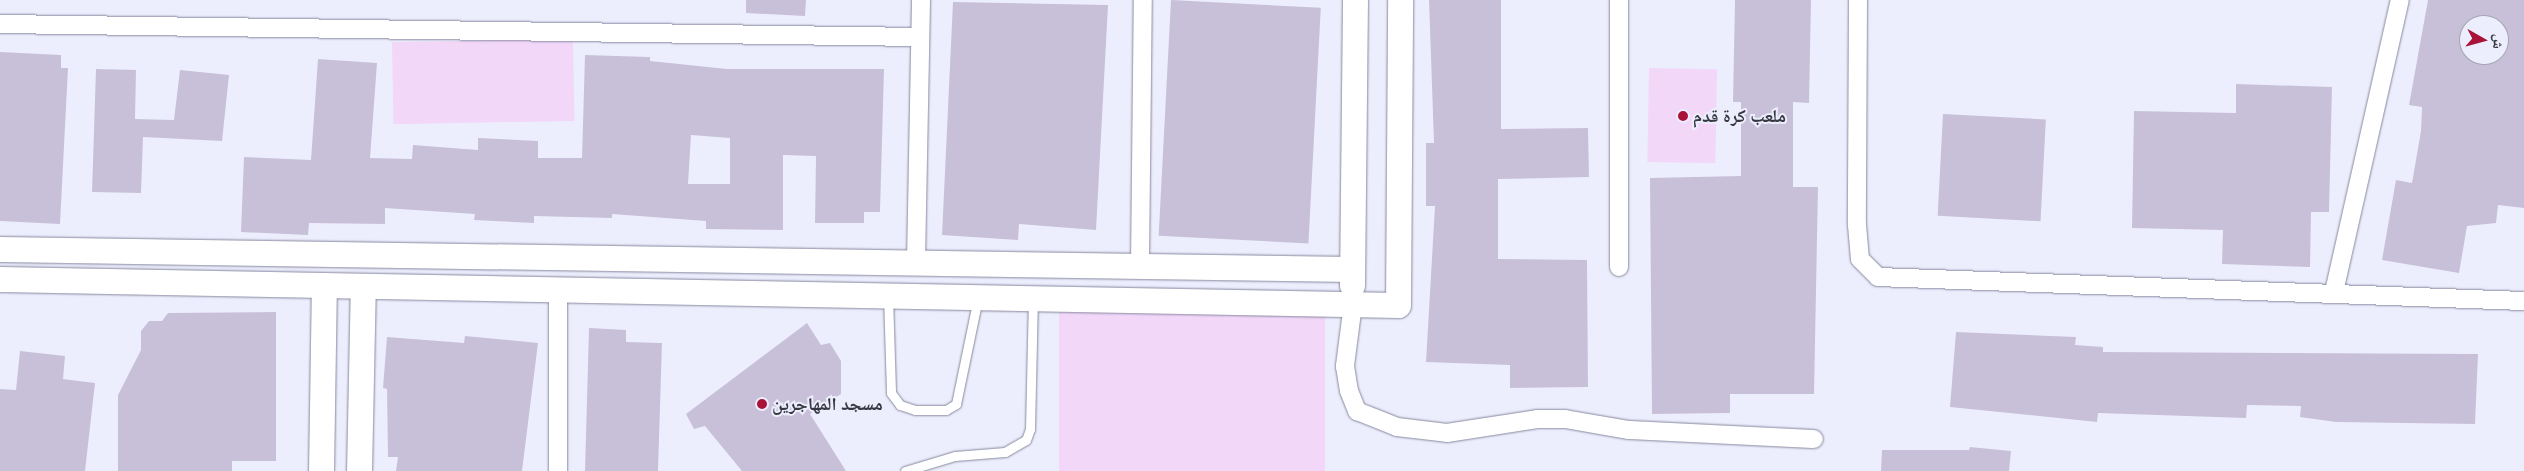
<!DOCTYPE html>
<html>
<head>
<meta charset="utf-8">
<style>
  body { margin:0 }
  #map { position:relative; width:2524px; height:471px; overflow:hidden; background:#edeefd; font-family:Karla,"Noto Naskh Arabic",sans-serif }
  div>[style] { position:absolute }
  .green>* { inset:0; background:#f2d7f9; transform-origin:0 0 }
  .building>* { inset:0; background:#c8c0d8; transform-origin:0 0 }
  .roads { filter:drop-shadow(0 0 1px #87889f) drop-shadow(0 0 1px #87889f) }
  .lane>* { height:9px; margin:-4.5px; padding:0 4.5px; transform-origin:4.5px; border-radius:4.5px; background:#fff }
  .street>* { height:18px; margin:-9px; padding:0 9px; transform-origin:9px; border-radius:9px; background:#fff }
  .secondary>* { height:25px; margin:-12.5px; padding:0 12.5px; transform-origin:12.5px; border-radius:12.5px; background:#fff }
  .dots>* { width:14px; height:14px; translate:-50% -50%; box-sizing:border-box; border:2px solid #edeefd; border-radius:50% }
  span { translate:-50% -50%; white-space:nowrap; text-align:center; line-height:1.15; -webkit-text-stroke:4px #edeefd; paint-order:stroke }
  .poi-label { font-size:18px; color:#373841; font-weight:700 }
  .left { translate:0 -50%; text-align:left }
  .north { position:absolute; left:2459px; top:15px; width:50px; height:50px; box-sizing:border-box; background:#edeefd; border:1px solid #a4a5b2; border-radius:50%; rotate:97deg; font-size:14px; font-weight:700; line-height:20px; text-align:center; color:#373841 }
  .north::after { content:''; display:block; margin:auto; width:18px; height:22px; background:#aa1339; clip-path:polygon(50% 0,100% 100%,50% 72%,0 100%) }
</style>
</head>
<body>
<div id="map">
  <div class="green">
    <div style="left:573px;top:39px;width:82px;height:181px;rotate:89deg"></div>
    <div style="left:1649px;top:68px;width:68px;height:94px;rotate:1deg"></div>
    <div style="left:1059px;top:312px;width:266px;height:159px"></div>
  </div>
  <div class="building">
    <div style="clip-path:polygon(746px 0,806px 0,805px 16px,746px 13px)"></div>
    <div style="left:1171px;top:0;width:150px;height:236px;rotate:3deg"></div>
    <div style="clip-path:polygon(1429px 0,1501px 0,1501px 129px,1588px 128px,1589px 177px,1498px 179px,1498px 259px,1587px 260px,1588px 387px,1510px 388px,1510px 365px,1426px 362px,1435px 206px,1426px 206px,1426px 143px,1434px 143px)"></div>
    <div style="clip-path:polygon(1735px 0,1811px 0,1809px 103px,1793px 102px,1793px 187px,1818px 187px,1814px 394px,1730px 394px,1730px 413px,1652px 414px,1650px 178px,1741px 176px,1741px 102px,1733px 102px)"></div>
    <div style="clip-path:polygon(evenodd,2428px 0,2524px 0,2524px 208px,2498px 205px,2496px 223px,2467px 226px,2459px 273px,2382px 260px,2396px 180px,2412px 183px,2421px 131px,2422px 107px,2409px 105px,2428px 0,2469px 25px,2499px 25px,2499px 55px,2469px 55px,2469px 25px)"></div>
    <div style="clip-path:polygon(953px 2px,1108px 5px,1096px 230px,1019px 224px,1018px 240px,942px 235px)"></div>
    <div style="clip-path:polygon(0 52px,61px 55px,61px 68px,68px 68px,60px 224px,0 221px)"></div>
    <div style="clip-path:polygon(evenodd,585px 55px,650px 57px,650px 61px,727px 69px,884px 69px,880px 212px,864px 212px,864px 223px,815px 223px,816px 156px,783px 155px,783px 230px,706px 229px,706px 221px,612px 214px,612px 218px,534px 216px,534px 223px,474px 220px,475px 214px,385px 208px,385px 224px,309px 223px,308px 235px,241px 232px,244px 157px,311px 160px,318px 59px,377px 63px,370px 158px,412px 159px,413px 145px,478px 150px,478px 138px,538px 141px,538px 158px,582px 158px,585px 55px,691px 135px,730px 138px,730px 184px,688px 184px,691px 135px)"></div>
    <div style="clip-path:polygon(96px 69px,136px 70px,135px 119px,174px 120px,180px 70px,229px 75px,222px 141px,143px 137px,141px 193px,92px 192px)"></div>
    <div style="clip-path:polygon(2236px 84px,2332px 87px,2329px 212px,2311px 212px,2310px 267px,2222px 264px,2223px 230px,2132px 228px,2134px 111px,2236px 113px)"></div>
    <div style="left:1943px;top:114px;width:103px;height:102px;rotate:3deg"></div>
    <div style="clip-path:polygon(276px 312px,276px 461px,232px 461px,232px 471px,118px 471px,118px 395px,141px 350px,141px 331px,149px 321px,162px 321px,168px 313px)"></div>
    <div style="clip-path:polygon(807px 323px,821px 345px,830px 343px,841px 361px,841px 394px,810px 414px,846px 471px,742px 471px,705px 426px,694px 429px,686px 414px)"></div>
    <div style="clip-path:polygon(589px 328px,626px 330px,626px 342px,662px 343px,658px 471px,585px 471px)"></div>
    <div style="clip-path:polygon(1956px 332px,2076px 337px,2075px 345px,2103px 347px,2103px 352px,2478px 354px,2475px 424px,2336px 422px,2300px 417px,2301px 406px,2247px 405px,2246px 418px,2098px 413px,2097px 422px,1950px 407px)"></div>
    <div style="clip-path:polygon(465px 336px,538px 343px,522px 471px,396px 471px,398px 457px,388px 457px,387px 389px,383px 388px,387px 337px,464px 343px)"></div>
    <div style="clip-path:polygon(20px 351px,65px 356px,63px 379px,95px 383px,85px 471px,0 471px,0 389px,16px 390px)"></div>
    <div style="clip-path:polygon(1970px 447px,2011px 451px,2009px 471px,1881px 471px,1882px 450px,1969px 450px)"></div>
  </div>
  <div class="roads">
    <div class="lane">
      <div style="left:888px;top:296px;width:97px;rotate:88.2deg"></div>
      <div style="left:891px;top:393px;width:15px;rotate:53deg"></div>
      <div style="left:900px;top:405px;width:16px;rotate:18deg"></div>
      <div style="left:915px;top:410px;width:31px"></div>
      <div style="left:946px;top:410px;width:12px;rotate:-31deg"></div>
      <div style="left:956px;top:404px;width:108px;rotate:-78.3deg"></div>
      <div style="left:905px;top:471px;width:52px;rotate:-16.7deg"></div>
      <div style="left:955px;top:456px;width:50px;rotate:-4.6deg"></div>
      <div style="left:1005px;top:452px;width:24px;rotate:-30deg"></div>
      <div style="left:1026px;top:440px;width:12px;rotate:-70deg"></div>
      <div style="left:1030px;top:429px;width:130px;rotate:-88.7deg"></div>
    </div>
    <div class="street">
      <div style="left:1858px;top:0;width:225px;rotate:90.3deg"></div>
      <div style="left:1857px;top:225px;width:34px;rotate:85deg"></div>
      <div style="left:1860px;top:259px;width:25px;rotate:45deg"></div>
      <div style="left:1878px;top:277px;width:646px;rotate:2.13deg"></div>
      <div style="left:0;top:24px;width:920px;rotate:0.81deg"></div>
      <div style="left:916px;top:262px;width:262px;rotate:-88.9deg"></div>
      <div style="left:1140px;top:265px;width:265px;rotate:-89.4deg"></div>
      <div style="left:1619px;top:267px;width:267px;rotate:-90deg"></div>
      <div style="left:2334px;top:292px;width:299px;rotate:-77.3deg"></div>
      <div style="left:1353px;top:304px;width:63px;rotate:97.4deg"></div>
      <div style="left:1345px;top:366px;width:25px;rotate:81deg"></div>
      <div style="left:1349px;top:391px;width:22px;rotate:68deg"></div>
      <div style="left:1357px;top:411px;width:43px;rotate:21.8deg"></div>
      <div style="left:1397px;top:427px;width:50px;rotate:6.8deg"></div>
      <div style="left:1447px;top:433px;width:91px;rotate:-8.8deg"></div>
      <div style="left:1537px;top:419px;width:28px"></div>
      <div style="left:1565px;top:419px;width:65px;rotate:9.8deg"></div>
      <div style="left:1629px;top:430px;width:185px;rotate:2.8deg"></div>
      <div style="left:558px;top:471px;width:181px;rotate:-90deg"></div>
    </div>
    <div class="secondary">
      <div style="left:0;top:249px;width:1352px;rotate:0.85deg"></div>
      <div style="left:0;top:279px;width:1398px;rotate:1.07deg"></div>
      <div style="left:1398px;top:305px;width:305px;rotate:-89.6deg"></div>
      <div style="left:1352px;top:285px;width:285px;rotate:-89.4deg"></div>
      <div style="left:321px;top:471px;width:186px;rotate:-89.1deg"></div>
      <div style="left:359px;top:471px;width:185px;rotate:-88.8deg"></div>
    </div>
  </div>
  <div class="dots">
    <div style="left:1683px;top:116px;background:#aa1339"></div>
    <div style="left:762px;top:404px;background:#aa1339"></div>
  </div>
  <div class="poi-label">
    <span class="left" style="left:1693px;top:116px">ملعب كرة قدم</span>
    <span class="left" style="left:772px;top:404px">مسجد المهاجرين</span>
  </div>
  <div class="north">ش</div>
</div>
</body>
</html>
